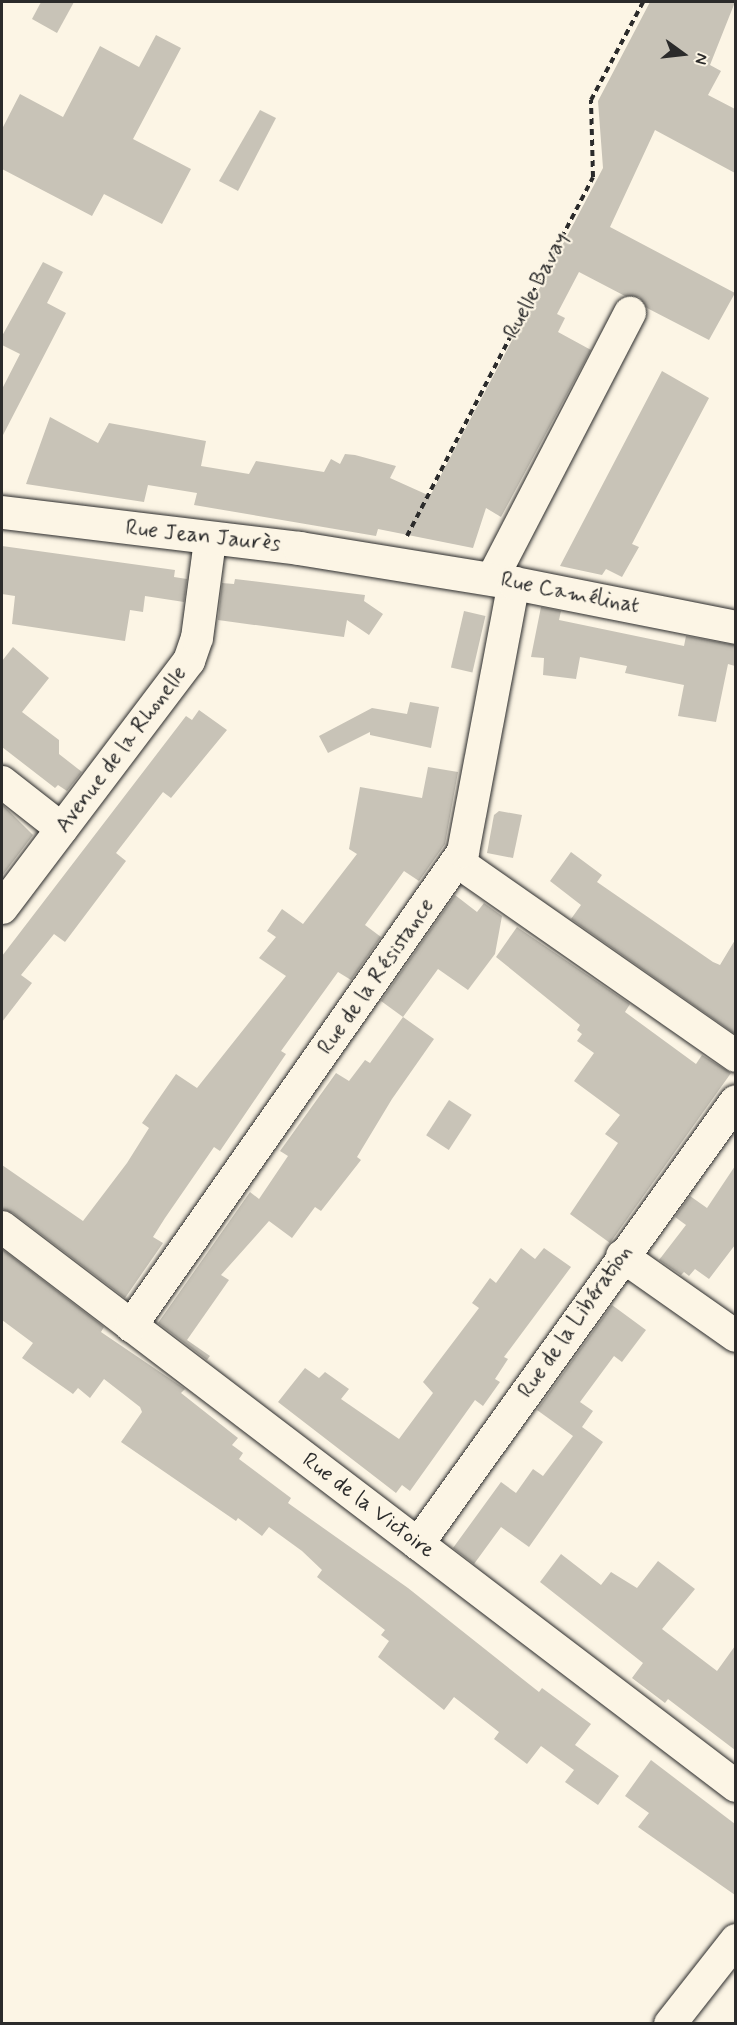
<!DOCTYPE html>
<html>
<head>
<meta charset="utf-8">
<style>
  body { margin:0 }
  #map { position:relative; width:737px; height:2025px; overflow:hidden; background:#fcf5e5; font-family:Mynerve,sans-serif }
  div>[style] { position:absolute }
  .building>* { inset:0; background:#c8c3b7; transform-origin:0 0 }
  .path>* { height:4px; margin-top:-2px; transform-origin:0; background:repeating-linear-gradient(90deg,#2b2b2b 0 6px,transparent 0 10.5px) }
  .roads { filter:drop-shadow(0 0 2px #2b2b2b) drop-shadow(0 0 2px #2b2b2b) }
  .street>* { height:32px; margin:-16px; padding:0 16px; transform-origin:16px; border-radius:16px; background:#fcf5e5 }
  .secondary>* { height:33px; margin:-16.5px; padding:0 16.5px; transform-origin:16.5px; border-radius:16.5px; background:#fcf5e5 }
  span { translate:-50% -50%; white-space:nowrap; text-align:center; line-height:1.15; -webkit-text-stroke:4.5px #fcf5e5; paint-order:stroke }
  .street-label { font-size:22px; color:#2b2b2b }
  .frame { position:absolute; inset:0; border:3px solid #2b2b2b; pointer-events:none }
  .north { position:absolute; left:653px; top:24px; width:60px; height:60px; -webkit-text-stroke:4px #fcf5e5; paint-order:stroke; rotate:105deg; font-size:16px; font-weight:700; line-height:24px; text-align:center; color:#2b2b2b }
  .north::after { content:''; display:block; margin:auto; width:21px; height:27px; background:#2b2b2b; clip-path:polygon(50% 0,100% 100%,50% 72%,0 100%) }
</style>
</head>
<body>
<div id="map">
  <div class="building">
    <div style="clip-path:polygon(41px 2px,74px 2px,57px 33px,32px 19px)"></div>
    <div style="clip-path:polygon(650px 2px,735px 2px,710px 65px,721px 71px,708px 95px,735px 109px,735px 173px,655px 130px,610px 227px,735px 293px,709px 340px,647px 308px,639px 297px,625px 296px,579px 272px,557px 314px,565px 318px,558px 332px,591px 350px,501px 517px,486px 508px,473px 548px,378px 529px,376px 536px,194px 505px,197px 493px,148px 485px,144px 502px,26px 484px,50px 417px,98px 443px,109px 423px,206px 441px,201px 466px,249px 474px,256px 461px,324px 472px,331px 459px,340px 464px,345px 454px,355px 455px,396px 466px,390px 478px,430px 496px,603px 168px,598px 101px)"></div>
    <div style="clip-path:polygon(156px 35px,181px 48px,133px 139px,191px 169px,162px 224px,104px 194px,92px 216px,2px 169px,2px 129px,20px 94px,63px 117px,100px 46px,139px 67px)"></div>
    <div style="clip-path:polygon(260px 110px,276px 118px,238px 191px,219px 181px)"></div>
    <div style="clip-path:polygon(43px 262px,63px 272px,47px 303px,66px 313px,2px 437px,2px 389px,20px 354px,2px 345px,2px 336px)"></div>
    <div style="clip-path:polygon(662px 371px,709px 398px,632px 544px,639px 547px,622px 577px,606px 569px,602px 575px,560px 566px)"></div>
    <div style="clip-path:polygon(2px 546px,175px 570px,174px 577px,187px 579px,184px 602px,145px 596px,143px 612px,130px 610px,125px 641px,12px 624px,15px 596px,2px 594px)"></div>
    <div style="clip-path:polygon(235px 579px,365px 595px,364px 601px,383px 614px,369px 635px,347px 620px,344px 637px,218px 620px,222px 583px,234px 584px)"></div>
    <div style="clip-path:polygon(541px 607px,561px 611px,559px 620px,684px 646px,686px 636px,735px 645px,735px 666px,728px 664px,716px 722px,678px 716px,684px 685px,625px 673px,627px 666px,580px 657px,576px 679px,543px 675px,544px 658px,531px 657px)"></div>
    <div style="left:464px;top:611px;width:22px;height:58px;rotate:13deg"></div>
    <div style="clip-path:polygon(13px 647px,49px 678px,22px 712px,59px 740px,59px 754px,82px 772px,67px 791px,58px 785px,55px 788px,2px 747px,2px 661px)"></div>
    <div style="clip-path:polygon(410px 702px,439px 707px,431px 748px,370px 735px,370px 732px,328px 753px,319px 736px,372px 708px,407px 714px)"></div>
    <div style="clip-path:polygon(199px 710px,227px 730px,171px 798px,163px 792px,116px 853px,126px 861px,65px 942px,54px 934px,21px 975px,32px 983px,2px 1022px,2px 956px,186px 716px,192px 720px)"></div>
    <div style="clip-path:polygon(428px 767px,458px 772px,445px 844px,419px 881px,404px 871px,365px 925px,381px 937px,351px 980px,338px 972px,281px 1051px,286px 1054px,220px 1151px,214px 1147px,165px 1218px,153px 1237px,163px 1243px,125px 1298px,13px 1213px,2px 1209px,2px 1165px,83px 1221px,127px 1163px,149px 1128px,142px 1123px,176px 1074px,197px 1088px,286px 976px,259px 958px,276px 937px,267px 931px,282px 909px,303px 924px,357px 854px,349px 849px,360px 787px,422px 798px)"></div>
    <div style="clip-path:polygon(2px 804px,33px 835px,2px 876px)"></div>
    <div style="clip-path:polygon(499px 811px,522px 815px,513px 858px,487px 853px,494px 815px)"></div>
    <div style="clip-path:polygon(571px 852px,602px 875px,597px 882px,713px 962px,720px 965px,735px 940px,735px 1034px,571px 919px,581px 905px,550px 881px)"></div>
    <div style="clip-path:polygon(455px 895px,477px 912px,484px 903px,502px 916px,495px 954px,468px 990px,438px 969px,403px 1017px,381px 1001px)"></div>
    <div style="clip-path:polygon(517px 927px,630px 1004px,625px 1012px,696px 1064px,702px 1055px,731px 1073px,610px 1243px,570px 1214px,618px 1143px,605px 1134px,620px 1115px,574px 1081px,594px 1053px,577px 1041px,582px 1034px,577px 1030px,580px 1025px,496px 957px)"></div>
    <div style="clip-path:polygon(403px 1017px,434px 1039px,392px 1099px,357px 1157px,361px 1160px,321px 1211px,315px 1207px,292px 1238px,269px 1221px,221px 1275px,229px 1280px,187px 1340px,210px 1356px,207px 1360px,158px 1323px,250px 1192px,259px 1199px,288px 1156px,280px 1151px,336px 1073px,349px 1081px,365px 1060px,370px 1063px)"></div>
    <div style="left:449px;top:1100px;width:27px;height:42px;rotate:33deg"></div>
    <div style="clip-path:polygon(735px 1166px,735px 1245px,709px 1279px,695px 1269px,689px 1276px,684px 1272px,681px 1275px,659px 1260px,686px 1225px,675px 1217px,690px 1196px,707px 1208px)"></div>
    <div style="clip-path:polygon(521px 1248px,535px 1259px,544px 1248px,571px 1267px,504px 1357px,508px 1359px,495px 1379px,500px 1382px,483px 1406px,475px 1400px,410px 1491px,402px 1485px,396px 1493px,278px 1402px,305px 1368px,319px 1378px,325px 1372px,349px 1389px,341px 1399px,399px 1439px,433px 1393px,423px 1382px,479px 1308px,472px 1303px,490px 1278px,496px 1283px)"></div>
    <div style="clip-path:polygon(2px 1249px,104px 1327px,101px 1332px,185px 1389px,181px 1393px,238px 1438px,232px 1445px,243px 1453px,239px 1459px,291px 1498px,288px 1503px,408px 1588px,539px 1692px,542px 1688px,591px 1724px,575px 1745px,619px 1776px,598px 1805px,565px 1782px,574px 1770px,541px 1746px,527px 1764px,494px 1739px,499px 1732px,454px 1697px,444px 1710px,378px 1657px,389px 1641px,381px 1635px,385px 1630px,317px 1577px,322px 1570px,302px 1551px,269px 1527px,262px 1536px,238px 1518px,236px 1521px,121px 1442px,142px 1412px,140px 1407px,104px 1379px,90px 1398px,78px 1388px,73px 1394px,22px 1358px,33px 1343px,2px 1320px)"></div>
    <div style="clip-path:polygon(612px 1305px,646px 1330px,622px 1362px,614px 1356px,580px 1402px,593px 1411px,582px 1427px,603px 1442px,529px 1547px,501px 1527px,474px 1564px,453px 1548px,501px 1482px,516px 1493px,533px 1469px,543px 1476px,573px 1436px,537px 1410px)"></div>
    <div style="clip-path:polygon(561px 1554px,601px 1585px,611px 1572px,637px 1588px,658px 1561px,695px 1589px,662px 1629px,717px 1671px,735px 1646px,735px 1750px,668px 1699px,665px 1703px,632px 1678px,643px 1663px,540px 1582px)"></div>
    <div style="clip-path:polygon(651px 1760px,735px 1824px,735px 1895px,638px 1827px,649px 1813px,625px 1796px)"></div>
  </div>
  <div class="path">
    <div style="left:407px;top:536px;width:404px;rotate:-62.6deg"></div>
    <div style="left:593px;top:177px;width:77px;rotate:-91.5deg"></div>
    <div style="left:591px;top:100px;width:111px;rotate:-62deg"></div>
  </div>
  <div class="roads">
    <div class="street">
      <div style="left:492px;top:579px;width:300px;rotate:-62.6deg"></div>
      <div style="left:2px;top:782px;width:76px;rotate:38.1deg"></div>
      <div style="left:458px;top:862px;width:339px;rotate:34.9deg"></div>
      <div style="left:2px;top:908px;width:310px;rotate:-52.9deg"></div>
      <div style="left:189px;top:661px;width:24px;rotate:-71deg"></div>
      <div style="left:197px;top:638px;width:99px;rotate:-82.4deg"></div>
      <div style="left:2px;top:1227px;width:923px;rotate:37.29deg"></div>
      <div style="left:622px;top:1256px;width:139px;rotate:35.1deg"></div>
      <div style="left:131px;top:1326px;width:579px;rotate:-54.99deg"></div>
      <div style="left:463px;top:852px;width:274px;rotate:-79.3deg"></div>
      <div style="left:418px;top:1544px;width:545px;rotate:-54.33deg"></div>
      <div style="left:670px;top:2024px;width:107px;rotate:-51.8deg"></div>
    </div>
    <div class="secondary">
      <div style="left:2px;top:512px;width:299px;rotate:6.9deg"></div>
      <div style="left:299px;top:548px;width:218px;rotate:9.2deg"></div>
      <div style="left:514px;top:583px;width:226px;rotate:11.2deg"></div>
    </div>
  </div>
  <div class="street-label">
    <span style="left:537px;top:286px;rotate:-63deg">Ruelle Bavay</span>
    <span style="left:203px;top:537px;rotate:6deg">Rue Jean Jaurès</span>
    <span style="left:570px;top:594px;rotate:11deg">Rue Camélinat</span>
    <span style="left:122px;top:750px;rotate:-53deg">Avenue de la Rhonelle</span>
    <span style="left:377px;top:977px;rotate:-55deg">Rue de la Résistance</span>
    <span style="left:576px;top:1322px;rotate:-55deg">Rue de la Libération</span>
    <span style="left:368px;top:1506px;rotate:37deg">Rue de la Victoire</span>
  </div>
  <div class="frame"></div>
  <div class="north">N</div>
</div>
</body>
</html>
